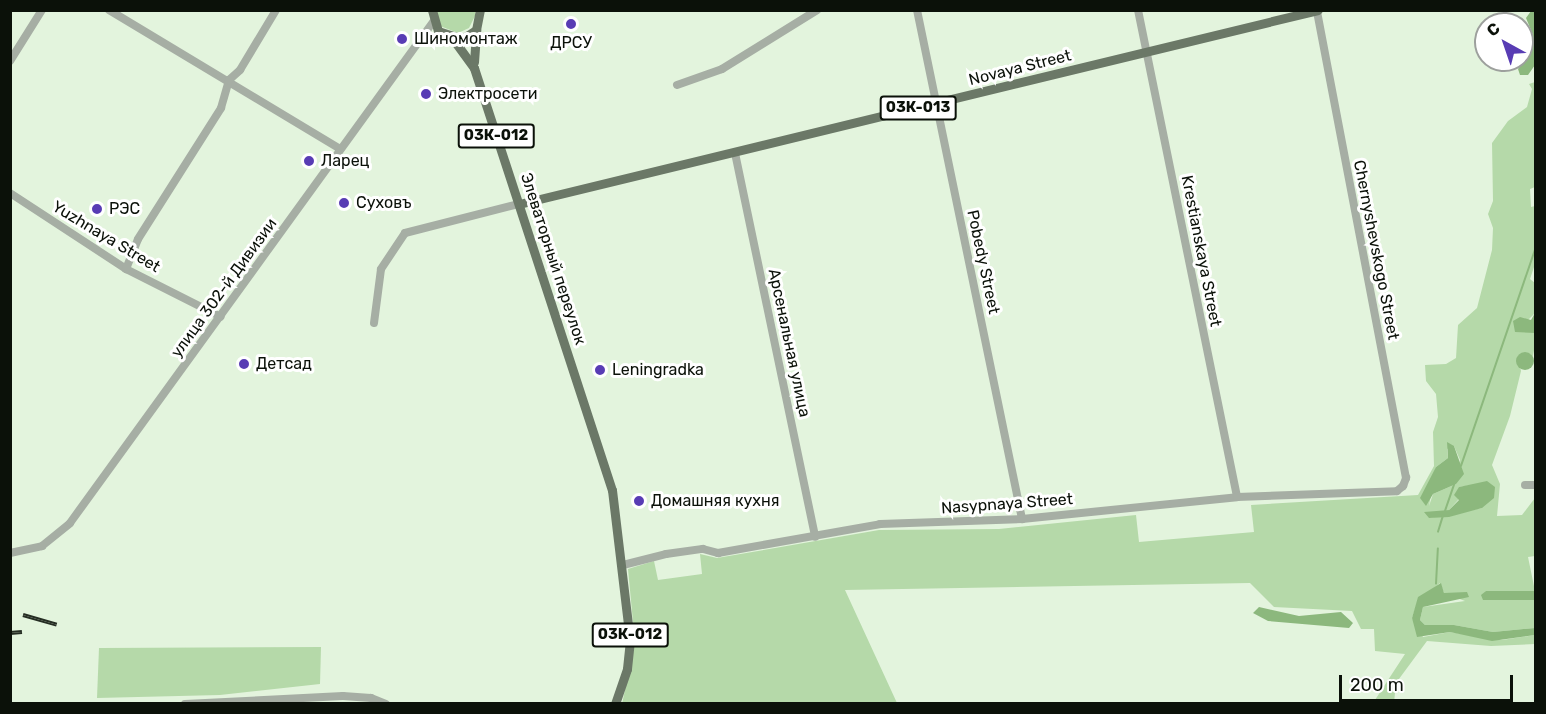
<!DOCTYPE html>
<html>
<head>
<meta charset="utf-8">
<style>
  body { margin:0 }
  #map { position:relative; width:1546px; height:714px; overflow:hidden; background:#e3f4dd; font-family:Rubik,sans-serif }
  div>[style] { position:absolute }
  .green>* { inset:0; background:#b5d9a9 }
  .water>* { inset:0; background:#8cb87d }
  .round { border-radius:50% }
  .stream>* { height:1.5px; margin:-0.75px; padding:0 0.75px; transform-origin:0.75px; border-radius:0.75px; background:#8cb87d }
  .minor>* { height:8px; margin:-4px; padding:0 4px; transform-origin:4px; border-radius:4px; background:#a6aea4 }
  .major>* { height:9px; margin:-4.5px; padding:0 4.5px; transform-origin:4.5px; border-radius:4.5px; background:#6b7867 }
  .rail>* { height:4px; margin-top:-2px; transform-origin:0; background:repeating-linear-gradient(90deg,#fff 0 4.5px,#252d23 0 9px); box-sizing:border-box; border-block:2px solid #252d23 }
  .dots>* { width:16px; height:16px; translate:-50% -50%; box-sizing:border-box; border:3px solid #fff; border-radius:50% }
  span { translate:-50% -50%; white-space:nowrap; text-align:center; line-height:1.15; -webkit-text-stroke:6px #fff; paint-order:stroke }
  .shield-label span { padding:2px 4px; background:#fff; border:2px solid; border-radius:4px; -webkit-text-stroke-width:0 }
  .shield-label { font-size:15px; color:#0b1109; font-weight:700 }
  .poi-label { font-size:16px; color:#0b1109 }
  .left { translate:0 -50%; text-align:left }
  .street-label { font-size:16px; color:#0b1109 }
  .frame { position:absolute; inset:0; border:12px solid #0b1109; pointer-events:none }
  .north { position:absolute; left:1474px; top:12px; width:60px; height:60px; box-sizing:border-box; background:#fff; border:2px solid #9da09d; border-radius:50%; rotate:320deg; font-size:16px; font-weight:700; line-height:24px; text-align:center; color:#0b1109 }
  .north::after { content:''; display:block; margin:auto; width:21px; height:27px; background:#583cb4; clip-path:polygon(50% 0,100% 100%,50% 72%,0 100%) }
  .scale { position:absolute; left:1339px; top:675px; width:174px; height:27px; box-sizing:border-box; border:3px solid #0b1109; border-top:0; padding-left:8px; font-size:18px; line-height:21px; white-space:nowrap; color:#0b1109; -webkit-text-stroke:4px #fff; paint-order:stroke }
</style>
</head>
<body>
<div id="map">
  <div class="green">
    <div style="clip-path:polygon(436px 11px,475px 11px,475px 16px,469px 28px,458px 33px,440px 26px)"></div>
    <div style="clip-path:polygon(evenodd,1535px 82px,1535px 187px,1530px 189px,1531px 207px,1535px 206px,1535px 264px,1530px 279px,1535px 283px,1535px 313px,1526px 322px,1520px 317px,1535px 333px,1535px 346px,1532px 360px,1531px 354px,1518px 355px,1521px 371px,1510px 416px,1492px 465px,1500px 484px,1497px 516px,1522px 515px,1535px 498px,1535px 556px,1528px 557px,1535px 591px,1486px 591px,1483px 600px,1535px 600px,1535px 628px,1493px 632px,1454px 625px,1425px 625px,1420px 620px,1423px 607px,1465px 601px,1444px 593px,1440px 583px,1417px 603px,1412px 618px,1423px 637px,1450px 632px,1502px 640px,1535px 635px,1535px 644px,1491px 646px,1427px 641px,1396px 683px,1394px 703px,1373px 703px,1405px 654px,1375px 651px,1374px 629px,1361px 629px,1352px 611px,1274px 607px,1250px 583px,845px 590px,897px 703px,622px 704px,635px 643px,628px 569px,654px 561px,658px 580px,702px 574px,700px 554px,717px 558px,879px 530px,999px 529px,1136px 515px,1139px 542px,1254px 532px,1251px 505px,1418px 495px,1434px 466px,1433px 432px,1438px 417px,1436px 394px,1426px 381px,1425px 365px,1446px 364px,1456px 358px,1458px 325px,1477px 308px,1492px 250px,1493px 228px,1488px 214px,1493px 201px,1492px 143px,1508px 121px,1527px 107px,1532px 89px,1529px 84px,1535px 82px,1454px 446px,1460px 460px,1456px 484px,1433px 494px,1429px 506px,1436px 467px,1448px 458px,1447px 449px,1454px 446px,1535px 82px,1479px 484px,1482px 508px,1429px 518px,1449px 510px,1459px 499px,1459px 487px,1479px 484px)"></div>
    <div style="clip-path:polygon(321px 647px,320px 684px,220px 695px,97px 698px,99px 648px)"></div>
  </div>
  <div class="water">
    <div style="clip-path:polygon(1531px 11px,1535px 11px,1535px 65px,1528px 75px,1520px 75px,1518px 69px,1527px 57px,1533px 35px,1526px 18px)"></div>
    <div style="clip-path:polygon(1535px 313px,1535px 333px,1515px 332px,1513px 321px,1520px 317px,1531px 320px)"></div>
    <div class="round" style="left:1516px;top:352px;width:18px;height:18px"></div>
    <div style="clip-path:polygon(1447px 442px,1454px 446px,1464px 474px,1456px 484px,1433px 494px,1426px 506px,1420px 498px,1436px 467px,1448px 458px)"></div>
    <div style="clip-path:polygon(1487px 481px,1495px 487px,1494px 498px,1482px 508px,1449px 517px,1429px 518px,1424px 512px,1449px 510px,1459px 500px,1454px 495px,1459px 487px)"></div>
    <div style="clip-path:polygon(1441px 583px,1444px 593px,1467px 592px,1469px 597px,1423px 607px,1420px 620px,1425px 625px,1454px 625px,1493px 632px,1535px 628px,1535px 635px,1492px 641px,1450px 632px,1417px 637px,1412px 618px,1418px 597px)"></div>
    <div style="clip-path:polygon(1486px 591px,1535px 591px,1535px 600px,1483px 600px,1481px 595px)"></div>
    <div style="clip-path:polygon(1259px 607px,1299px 616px,1341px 612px,1353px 623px,1349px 628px,1268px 621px,1253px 613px)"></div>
  </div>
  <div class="stream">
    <div style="left:1461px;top:466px;width:231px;rotate:-71.1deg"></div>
    <div style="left:1445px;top:511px;width:28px;rotate:-71deg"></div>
    <div style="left:1438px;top:532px;width:17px;rotate:-73deg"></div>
    <div style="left:1436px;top:584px;width:35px;rotate:-87deg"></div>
  </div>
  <div class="minor">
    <div style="left:109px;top:10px;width:270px;rotate:31deg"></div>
    <div style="left:917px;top:10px;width:520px;rotate:78.34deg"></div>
    <div style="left:1138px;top:10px;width:497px;rotate:78.5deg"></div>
    <div style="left:10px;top:61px;width:60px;rotate:-57.9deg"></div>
    <div style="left:677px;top:85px;width:48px;rotate:-19.6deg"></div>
    <div style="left:722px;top:69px;width:112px;rotate:-31.8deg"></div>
    <div style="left:735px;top:153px;width:392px;rotate:78.2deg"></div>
    <div style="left:10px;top:193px;width:139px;rotate:33.2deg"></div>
    <div style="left:126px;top:269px;width:106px;rotate:26.8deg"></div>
    <div style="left:126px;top:269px;width:32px;rotate:-68deg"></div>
    <div style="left:138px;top:239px;width:155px;rotate:-57.6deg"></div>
    <div style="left:221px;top:108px;width:29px;rotate:-74deg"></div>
    <div style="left:229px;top:80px;width:15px;rotate:-42deg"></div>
    <div style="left:240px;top:70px;width:70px;rotate:-59deg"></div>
    <div style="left:374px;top:323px;width:54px;rotate:-82.6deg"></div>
    <div style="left:381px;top:269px;width:43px;rotate:-56.3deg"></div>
    <div style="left:405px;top:233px;width:118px;rotate:-14.3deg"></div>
    <div style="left:1525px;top:485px;width:11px"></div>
    <div style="left:10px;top:553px;width:33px;rotate:-12deg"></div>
    <div style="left:42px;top:546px;width:36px;rotate:-39deg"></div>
    <div style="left:70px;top:523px;width:619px;rotate:-54.07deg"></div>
    <div style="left:623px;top:565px;width:44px;rotate:-14.3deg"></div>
    <div style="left:666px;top:554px;width:37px;rotate:-8deg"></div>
    <div style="left:703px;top:549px;width:16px;rotate:15deg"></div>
    <div style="left:718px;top:553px;width:165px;rotate:-10.1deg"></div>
    <div style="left:880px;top:524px;width:142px;rotate:-2deg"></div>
    <div style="left:1022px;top:519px;width:216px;rotate:-5.8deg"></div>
    <div style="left:1237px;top:497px;width:160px;rotate:-2.1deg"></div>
    <div style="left:1397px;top:491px;width:8px;rotate:-40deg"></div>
    <div style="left:1403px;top:486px;width:9px;rotate:-69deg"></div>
    <div style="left:1406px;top:478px;width:476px;rotate:-100.8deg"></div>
    <div style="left:185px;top:704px;width:158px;rotate:-2.9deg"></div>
    <div style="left:343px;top:696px;width:28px;rotate:4deg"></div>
    <div style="left:371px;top:698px;width:16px;rotate:22deg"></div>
  </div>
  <div class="major">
    <div style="left:432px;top:10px;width:22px;rotate:74deg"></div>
    <div style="left:438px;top:31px;width:25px;rotate:18deg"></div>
    <div style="left:462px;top:39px;width:17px;rotate:-33deg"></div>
    <div style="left:476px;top:30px;width:20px;rotate:-79deg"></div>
    <div style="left:453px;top:39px;width:36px;rotate:54deg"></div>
    <div style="left:474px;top:68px;width:444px;rotate:71.9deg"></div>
    <div style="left:612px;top:490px;width:151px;rotate:83.2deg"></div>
    <div style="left:630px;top:640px;width:29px;rotate:96deg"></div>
    <div style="left:627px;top:669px;width:37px;rotate:109deg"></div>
    <div style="left:474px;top:62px;width:32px;rotate:-86deg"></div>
    <div style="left:519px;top:204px;width:822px;rotate:-13.65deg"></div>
  </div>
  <div class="rail">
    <div style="left:23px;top:615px;width:35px;rotate:16deg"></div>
    <div style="left:10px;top:633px;width:12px;rotate:-5deg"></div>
  </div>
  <div class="dots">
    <div style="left:571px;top:24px;background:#583cb4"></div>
    <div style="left:402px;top:39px;background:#583cb4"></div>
    <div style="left:426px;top:94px;background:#583cb4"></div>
    <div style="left:309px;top:161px;background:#583cb4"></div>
    <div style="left:344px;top:203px;background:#583cb4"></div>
    <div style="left:97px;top:209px;background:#583cb4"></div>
    <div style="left:244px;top:364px;background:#583cb4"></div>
    <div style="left:600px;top:370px;background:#583cb4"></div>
    <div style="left:639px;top:501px;background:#583cb4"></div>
  </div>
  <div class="shield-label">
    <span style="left:918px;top:108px">03К-013</span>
    <span style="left:496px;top:136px">03К-012</span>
    <span style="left:630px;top:635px">03К-012</span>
  </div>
  <div class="poi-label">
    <span class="left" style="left:414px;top:39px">Шиномонтаж</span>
    <span style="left:571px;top:43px">ДРСУ</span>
    <span class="left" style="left:438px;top:94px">Электросети</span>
    <span class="left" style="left:321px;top:161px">Ларец</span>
    <span class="left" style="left:356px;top:203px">Суховъ</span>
    <span class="left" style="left:109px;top:209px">РЭС</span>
    <span class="left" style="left:256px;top:364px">Детсад</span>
    <span class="left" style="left:612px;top:370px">Leningradka</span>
    <span class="left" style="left:651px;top:501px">Домашняя кухня</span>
  </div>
  <div class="street-label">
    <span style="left:1020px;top:68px;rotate:-14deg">Novaya Street</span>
    <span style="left:106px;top:237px;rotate:31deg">Yuzhnaya Street</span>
    <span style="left:1376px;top:250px;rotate:79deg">Chernyshevskogo Street</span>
    <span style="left:1201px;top:251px;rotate:79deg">Krestianskaya Street</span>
    <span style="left:553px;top:259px;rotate:72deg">Элеваторный переулок</span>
    <span style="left:983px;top:262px;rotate:78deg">Pobedy Street</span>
    <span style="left:224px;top:288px;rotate:-54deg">улица 302-й Дивизии</span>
    <span style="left:789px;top:343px;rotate:78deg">Арсенальная улица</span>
    <span style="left:1007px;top:504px;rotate:-4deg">Nasypnaya Street</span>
  </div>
  <div class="frame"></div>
  <div class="north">С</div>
  <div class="scale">200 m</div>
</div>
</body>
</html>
